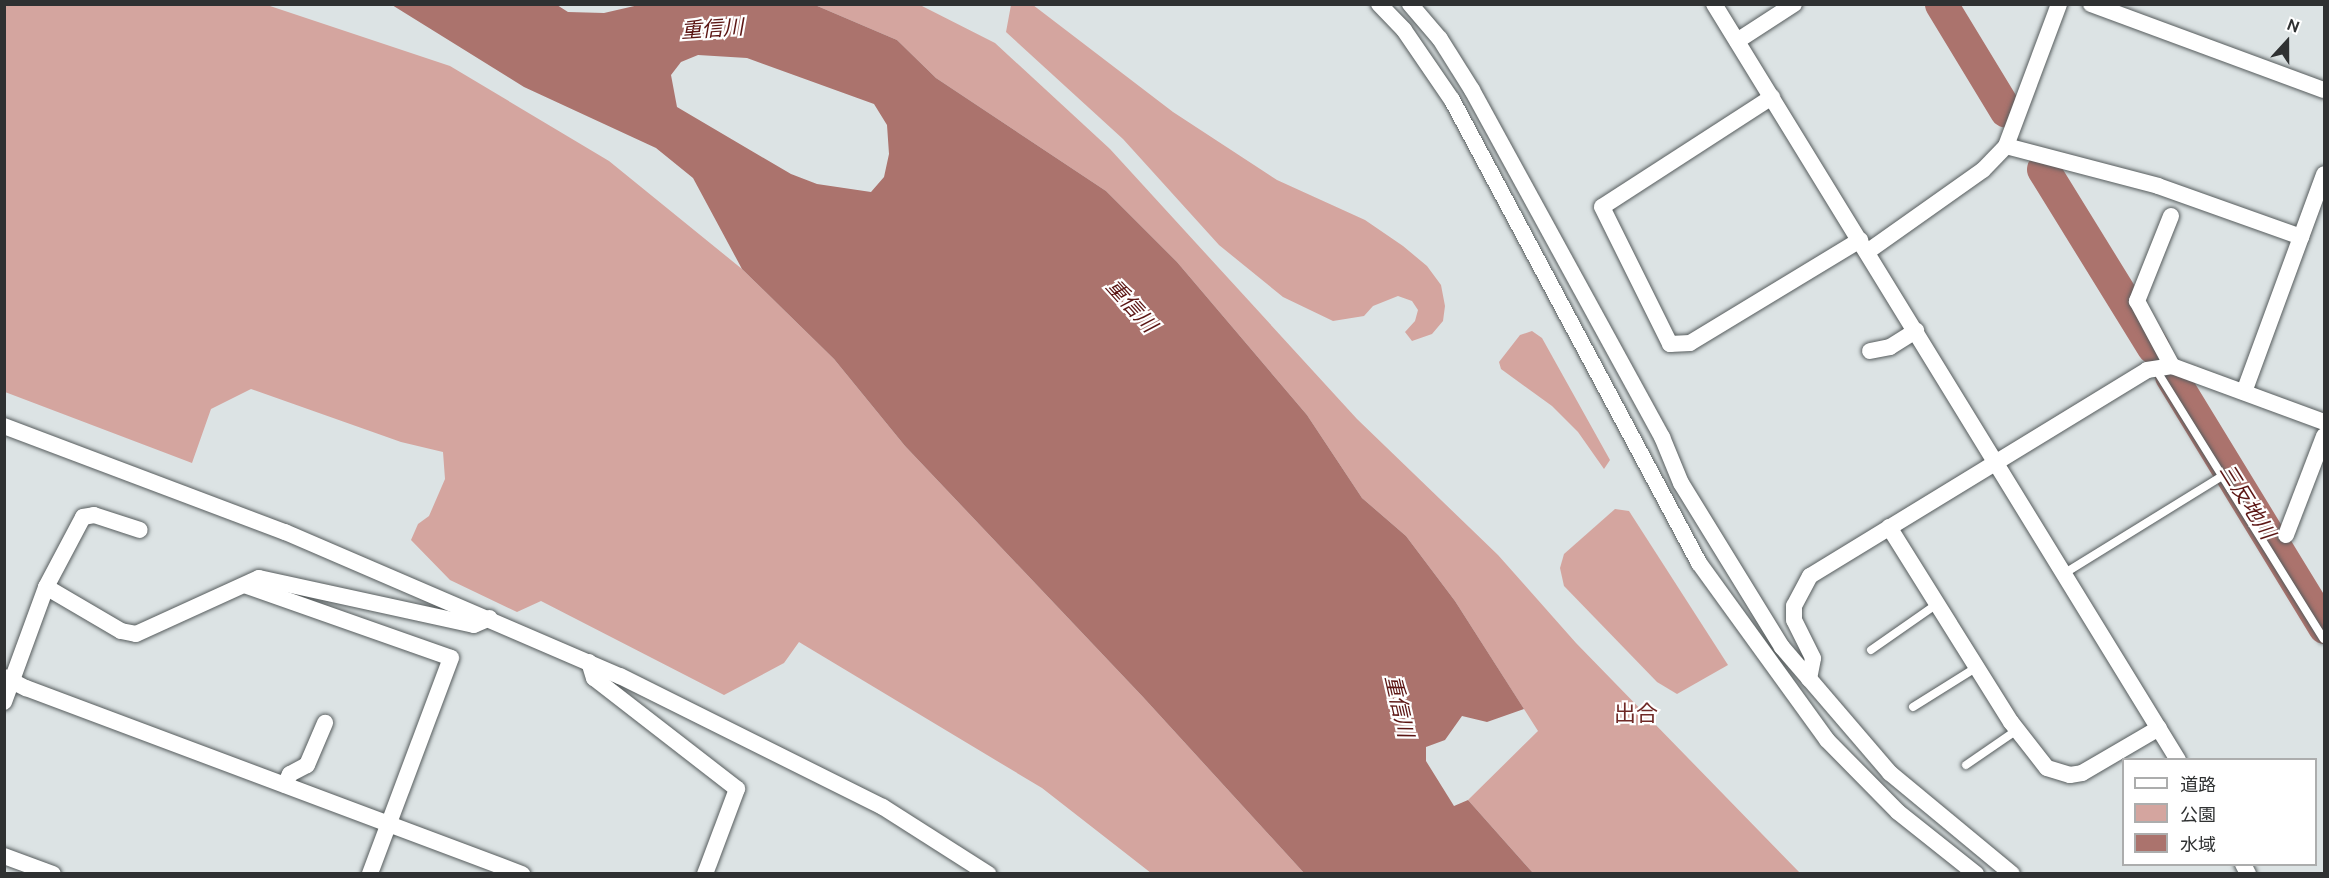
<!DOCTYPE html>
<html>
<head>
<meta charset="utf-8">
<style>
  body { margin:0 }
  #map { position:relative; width:2329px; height:878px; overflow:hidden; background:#dce3e4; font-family:Ubuntu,"Noto Sans JP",sans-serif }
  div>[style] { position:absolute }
  .green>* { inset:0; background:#d4a59f }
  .water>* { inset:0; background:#ab736d }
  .river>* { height:33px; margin:-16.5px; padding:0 16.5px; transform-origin:16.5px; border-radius:16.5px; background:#ab736d }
  .roads { filter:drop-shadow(0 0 2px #565c5d) drop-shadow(0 0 2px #565c5d) }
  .service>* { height:8px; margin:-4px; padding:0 4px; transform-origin:4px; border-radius:4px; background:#fff }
  .minor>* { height:16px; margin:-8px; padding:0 8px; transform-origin:8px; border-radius:8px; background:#fff }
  span { translate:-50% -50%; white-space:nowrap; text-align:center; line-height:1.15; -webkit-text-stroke:4.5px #fff; paint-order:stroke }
  .water-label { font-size:21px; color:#5c1614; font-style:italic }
  .quarter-label { font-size:22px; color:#6f2926 }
  .frame { position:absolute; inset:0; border:6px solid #2f3132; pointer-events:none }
  .legend { position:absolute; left:2122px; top:758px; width:195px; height:108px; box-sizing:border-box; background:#fff; border:2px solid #acadad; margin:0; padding:8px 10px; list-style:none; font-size:18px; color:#2f3132 }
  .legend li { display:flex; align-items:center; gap:12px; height:30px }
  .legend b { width:30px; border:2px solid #acadad }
  .north { position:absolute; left:2257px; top:12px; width:60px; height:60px; -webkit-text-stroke:4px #fff; paint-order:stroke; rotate:21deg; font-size:16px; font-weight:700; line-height:24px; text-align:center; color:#2f3132 }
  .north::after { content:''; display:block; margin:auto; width:21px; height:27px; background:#2f3132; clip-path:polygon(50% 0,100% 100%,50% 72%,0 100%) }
</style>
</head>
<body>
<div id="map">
  <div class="green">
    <div style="clip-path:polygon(4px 5px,267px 5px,450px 66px,609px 161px,742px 269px,834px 359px,905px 446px,1143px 697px,1304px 873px,1151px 873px,1042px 788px,799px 642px,784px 663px,724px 695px,541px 601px,517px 612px,450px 580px,411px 540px,418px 524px,429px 516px,445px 479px,443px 452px,401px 442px,251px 389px,211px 409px,192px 463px,5px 392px)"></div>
    <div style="clip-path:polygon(815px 5px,920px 5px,995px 43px,1110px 149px,1357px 419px,1498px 555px,1576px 643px,1800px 873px,1533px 873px,1468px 800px,1538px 731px,1455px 601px,1406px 536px,1362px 498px,1307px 415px,1177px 262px,1106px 191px,936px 78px,897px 40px)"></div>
    <div style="clip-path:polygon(1011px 5px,1033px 5px,1173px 112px,1277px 180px,1365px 220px,1403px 246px,1427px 266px,1441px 285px,1445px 306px,1443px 321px,1432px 334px,1412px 341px,1405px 332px,1415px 321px,1418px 310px,1412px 301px,1398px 296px,1373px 306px,1364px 316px,1333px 321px,1283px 297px,1219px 245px,1123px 139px,1006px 32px)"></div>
    <div style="clip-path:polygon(1532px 331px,1542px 338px,1610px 460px,1604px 469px,1578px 432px,1552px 406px,1501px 369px,1499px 362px,1520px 335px)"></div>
    <div style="clip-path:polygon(1615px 509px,1629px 511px,1728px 665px,1677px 694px,1657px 682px,1564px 586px,1560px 568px,1564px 554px)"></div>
  </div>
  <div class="water">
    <div style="clip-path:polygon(evenodd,557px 5px,568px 12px,604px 13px,643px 4px,815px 5px,897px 40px,936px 78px,1106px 191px,1177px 262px,1307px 415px,1362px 498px,1406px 536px,1455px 601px,1524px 709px,1487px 722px,1462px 716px,1445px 740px,1426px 747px,1426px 761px,1454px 806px,1468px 800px,1533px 873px,1304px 873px,1143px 697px,905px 446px,834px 359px,742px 269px,693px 178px,656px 148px,524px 87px,392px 5px,557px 5px,698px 55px,747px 58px,874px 104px,887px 125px,889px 154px,884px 177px,871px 192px,817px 184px,791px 174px,677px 107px,671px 75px,681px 62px,698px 55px)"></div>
  </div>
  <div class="river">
    <div style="left:1941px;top:4px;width:125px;rotate:58.7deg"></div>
    <div style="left:2043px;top:169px;width:209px;rotate:58.3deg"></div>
    <div style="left:2171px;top:376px;width:294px;rotate:58.6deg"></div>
  </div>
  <div class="roads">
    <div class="service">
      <div style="left:2155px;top:368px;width:319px;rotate:58.1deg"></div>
      <div style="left:2065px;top:573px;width:185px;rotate:-31.7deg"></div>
      <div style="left:1871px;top:650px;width:80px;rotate:-34.9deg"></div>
      <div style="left:1913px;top:707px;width:75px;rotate:-32deg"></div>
      <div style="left:1966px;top:765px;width:62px;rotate:-34.5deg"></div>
    </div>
    <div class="minor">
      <div style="left:1379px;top:4px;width:36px;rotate:46deg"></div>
      <div style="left:1404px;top:30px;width:85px;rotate:55.6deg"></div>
      <div style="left:1452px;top:100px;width:525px;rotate:61.92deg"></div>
      <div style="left:1699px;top:563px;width:218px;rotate:54.1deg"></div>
      <div style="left:1827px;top:740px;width:101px;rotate:45.4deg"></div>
      <div style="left:1898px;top:812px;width:100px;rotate:38.5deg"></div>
      <div style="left:1410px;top:4px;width:46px;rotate:49.4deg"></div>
      <div style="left:1440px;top:39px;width:60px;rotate:57.9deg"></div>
      <div style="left:1472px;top:90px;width:396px;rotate:61.3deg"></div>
      <div style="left:1662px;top:437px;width:50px;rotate:67.6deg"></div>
      <div style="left:1681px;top:483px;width:193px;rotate:58.4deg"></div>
      <div style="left:1782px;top:647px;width:166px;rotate:49.4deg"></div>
      <div style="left:1890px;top:773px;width:158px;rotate:39.6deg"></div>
      <div style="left:1714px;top:4px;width:887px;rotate:58.46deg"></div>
      <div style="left:2091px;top:4px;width:248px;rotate:20.3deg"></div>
      <div style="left:1737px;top:41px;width:68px;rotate:-33deg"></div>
      <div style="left:1772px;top:97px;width:202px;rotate:147.1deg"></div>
      <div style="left:1602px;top:207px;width:153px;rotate:63.6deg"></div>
      <div style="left:1670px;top:344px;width:20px;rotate:-3deg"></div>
      <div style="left:1690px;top:343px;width:199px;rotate:-31.2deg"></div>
      <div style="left:2006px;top:146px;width:157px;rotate:14.7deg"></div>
      <div style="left:2158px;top:186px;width:152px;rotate:19.6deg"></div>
      <div style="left:2171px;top:216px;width:92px;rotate:111.8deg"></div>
      <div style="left:2137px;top:301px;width:74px;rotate:61.7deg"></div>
      <div style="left:1867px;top:252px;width:142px;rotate:-35.3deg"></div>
      <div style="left:1983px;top:170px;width:33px;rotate:-46deg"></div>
      <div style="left:2006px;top:146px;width:152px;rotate:-69.5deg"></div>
      <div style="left:1870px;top:351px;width:20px;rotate:-11deg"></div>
      <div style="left:1890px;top:347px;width:31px;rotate:-32deg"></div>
      <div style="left:2244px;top:392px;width:232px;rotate:-69.8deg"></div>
      <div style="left:4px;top:426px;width:300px;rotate:20.7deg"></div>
      <div style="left:285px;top:532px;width:365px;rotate:23.3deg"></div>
      <div style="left:620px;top:676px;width:294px;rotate:26.5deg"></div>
      <div style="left:883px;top:807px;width:125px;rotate:32.5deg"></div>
      <div style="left:1889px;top:527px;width:230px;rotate:58deg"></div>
      <div style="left:2011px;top:722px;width:58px;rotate:52deg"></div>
      <div style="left:2047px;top:768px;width:24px;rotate:17deg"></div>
      <div style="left:2070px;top:775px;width:12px;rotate:-9deg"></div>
      <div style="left:2082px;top:773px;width:89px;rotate:-30.3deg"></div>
      <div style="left:2286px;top:535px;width:106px;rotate:-69deg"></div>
      <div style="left:247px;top:586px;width:216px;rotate:19.4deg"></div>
      <div style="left:451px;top:658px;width:231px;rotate:110.6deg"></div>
      <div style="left:46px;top:587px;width:87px;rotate:30.4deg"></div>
      <div style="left:121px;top:631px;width:15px;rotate:11deg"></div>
      <div style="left:136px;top:634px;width:135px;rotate:-24.5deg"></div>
      <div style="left:259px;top:578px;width:220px;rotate:12.3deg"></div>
      <div style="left:474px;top:625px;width:17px;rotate:-24deg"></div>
      <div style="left:589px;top:662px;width:17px;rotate:73deg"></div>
      <div style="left:594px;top:678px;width:181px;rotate:37.8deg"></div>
      <div style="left:737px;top:789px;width:91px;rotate:110.6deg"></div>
      <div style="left:4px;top:677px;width:25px;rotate:27deg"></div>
      <div style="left:26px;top:688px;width:530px;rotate:20.56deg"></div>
      <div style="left:1809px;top:679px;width:21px;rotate:-79deg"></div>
      <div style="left:1813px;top:658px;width:42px;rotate:-116.6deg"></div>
      <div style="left:1794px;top:620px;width:14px;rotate:-90deg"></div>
      <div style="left:1794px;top:606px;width:34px;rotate:-62deg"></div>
      <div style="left:1810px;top:576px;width:395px;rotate:-31.4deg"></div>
      <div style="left:2147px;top:370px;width:25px;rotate:-9deg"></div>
      <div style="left:2172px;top:366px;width:162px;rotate:20.2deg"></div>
      <div style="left:4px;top:702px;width:122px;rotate:-69.9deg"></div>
      <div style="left:46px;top:587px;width:79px;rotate:-62.1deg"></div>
      <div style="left:83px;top:517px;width:11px;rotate:-10deg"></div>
      <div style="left:94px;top:515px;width:48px;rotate:18.1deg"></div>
      <div style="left:285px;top:785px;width:12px;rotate:-66deg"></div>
      <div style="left:290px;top:774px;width:19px;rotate:-28deg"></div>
      <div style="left:307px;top:765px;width:46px;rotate:-66.8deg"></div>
      <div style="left:4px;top:856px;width:52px;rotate:20.2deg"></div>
      <div style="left:2243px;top:864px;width:11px;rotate:63deg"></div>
    </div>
  </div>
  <div class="water-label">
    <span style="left:712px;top:28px;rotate:-4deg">重信川</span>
    <span style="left:1132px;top:305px;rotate:48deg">重信川</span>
    <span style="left:2248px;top:501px;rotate:58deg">三反地川</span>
    <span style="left:1400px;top:706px;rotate:77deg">重信川</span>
  </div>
  <div class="quarter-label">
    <span style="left:1636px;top:713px">出合</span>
  </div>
  <div class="frame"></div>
  <ul class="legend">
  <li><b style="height:8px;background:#fff"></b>道路</li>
  <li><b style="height:16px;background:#d4a59f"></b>公園</li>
  <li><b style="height:16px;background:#ab736d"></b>水域</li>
  </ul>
  <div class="north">N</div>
</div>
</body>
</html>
